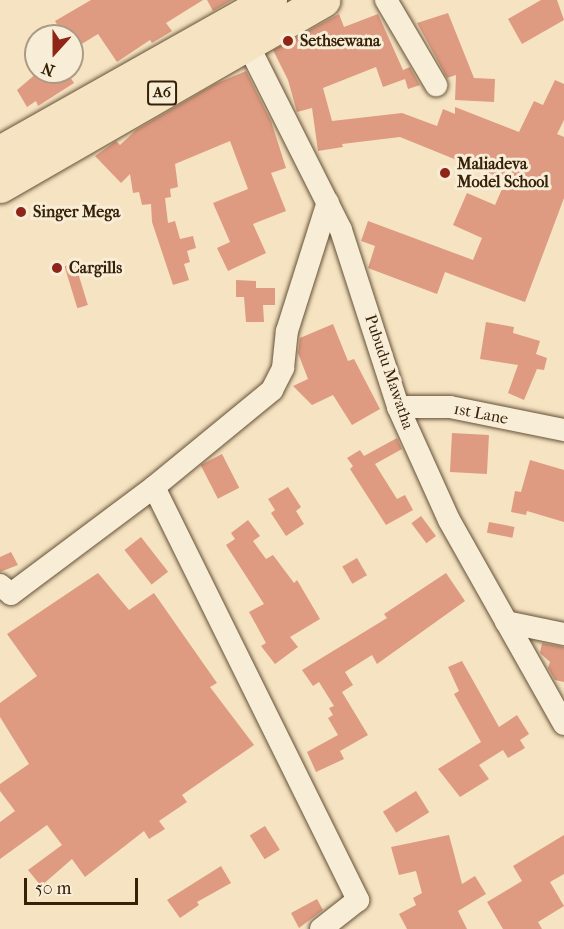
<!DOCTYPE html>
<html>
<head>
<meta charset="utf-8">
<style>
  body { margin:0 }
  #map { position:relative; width:564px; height:929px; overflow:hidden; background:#f5e3c2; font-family:"IM FELL French Canon",serif }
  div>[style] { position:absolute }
  .building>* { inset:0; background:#de9b81; transform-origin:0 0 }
  .roads { filter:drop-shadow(0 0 2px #665136) drop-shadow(0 0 2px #665136) }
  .minor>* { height:22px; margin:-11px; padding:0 11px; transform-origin:11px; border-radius:11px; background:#f8edd7 }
  .highway>* { height:33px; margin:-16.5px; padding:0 16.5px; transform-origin:16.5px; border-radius:16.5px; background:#f5e3c2 }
  .dots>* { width:16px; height:16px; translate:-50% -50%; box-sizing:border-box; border:3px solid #f8edd7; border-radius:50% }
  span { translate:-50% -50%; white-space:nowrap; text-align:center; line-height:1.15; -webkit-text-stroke:6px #f8edd7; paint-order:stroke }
  .shield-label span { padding:2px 4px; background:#f8edd7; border:2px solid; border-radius:4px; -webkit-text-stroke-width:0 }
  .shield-label { font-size:15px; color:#372008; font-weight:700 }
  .poi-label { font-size:16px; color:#372008; font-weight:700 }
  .left { translate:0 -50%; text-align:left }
  .street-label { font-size:16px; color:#372008 }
  .north { position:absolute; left:24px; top:24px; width:60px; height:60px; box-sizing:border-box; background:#f8edd7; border:2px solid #ab9b84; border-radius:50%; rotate:201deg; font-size:16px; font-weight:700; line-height:24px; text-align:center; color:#372008 }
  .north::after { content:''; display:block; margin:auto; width:21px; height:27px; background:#8f2418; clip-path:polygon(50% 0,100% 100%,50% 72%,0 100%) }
  .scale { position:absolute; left:24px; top:878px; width:114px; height:27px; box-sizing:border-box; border:3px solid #372008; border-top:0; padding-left:8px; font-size:18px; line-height:21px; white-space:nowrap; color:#372008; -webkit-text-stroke:4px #f8edd7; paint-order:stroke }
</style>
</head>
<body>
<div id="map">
  <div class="building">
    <div style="clip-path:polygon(91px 0,203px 0,166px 23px,172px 31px,152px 43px,150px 40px,117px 62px,98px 34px,72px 50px,72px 36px,64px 36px,55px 21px)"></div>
    <div style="clip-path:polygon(207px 0,232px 0,213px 11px)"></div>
    <div style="clip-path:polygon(541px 0,557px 0,564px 20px,522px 44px,508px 19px)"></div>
    <div style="clip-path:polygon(448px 13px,474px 78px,495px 79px,494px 102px,455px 100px,456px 75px,447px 78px,417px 23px)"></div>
    <div style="clip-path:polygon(339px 14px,344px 27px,378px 14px,403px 70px,410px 67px,420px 85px,408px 89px,405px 79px,383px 87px,376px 67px,323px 88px,332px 121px,402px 113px,437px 126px,443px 109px,455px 114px,455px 107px,519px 132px,534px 101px,543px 105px,555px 80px,564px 84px,564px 120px,557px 134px,564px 137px,564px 198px,525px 302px,445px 272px,437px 294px,368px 268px,375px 246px,361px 241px,368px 221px,473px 260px,482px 238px,453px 225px,467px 193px,495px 205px,506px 180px,400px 137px,342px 144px,343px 147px,318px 151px,312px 108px,297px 112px,288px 80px,273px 50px)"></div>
    <div style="clip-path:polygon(246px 71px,271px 121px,286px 168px,271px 173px,286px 211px,253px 224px,266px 253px,228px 271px,217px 248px,230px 242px,213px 203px,248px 189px,230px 141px,175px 164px,178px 187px,170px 189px,171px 197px,165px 198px,168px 223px,175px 221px,180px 239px,193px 236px,196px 248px,187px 251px,190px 262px,184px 264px,189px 280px,173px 285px,152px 222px,151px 204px,142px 205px,139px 192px,133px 193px,130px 174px,121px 183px,95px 156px,116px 141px,120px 145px,136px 130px,215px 84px)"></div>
    <div style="clip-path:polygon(38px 72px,67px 72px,74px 83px,38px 106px,36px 101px,27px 107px,17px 90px)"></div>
    <div style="left:75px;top:263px;width:44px;height:11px;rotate:73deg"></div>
    <div style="clip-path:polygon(236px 280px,256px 281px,256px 288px,275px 288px,275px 305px,263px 305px,264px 322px,246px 322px,244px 297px,236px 297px)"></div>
    <div style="clip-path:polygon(486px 322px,514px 327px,513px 333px,540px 341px,536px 354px,547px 358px,544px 370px,537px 369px,524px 400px,508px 393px,518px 365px,480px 359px)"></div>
    <div style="clip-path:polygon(333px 324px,348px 361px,354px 359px,380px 409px,352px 425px,333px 395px,312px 405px,293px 386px,308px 379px,298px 353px,300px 338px)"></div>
    <div style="left:452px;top:433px;width:37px;height:39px;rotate:3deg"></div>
    <div style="clip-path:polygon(397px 438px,402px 449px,375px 464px,397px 499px,405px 495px,413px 510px,386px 525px,350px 469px,353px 466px,347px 458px,360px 450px,364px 456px)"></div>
    <div style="left:222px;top:454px;width:38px;height:24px;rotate:63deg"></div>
    <div style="clip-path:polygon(530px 460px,564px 470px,564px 522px,527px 511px,526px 515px,511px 512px,515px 491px,521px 492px)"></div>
    <div style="clip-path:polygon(288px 487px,301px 507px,296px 511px,304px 524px,286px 536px,271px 513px,275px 510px,268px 499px)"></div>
    <div style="left:421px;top:516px;width:25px;height:12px;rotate:53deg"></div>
    <div style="clip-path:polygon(248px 520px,260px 536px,253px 541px,266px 559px,273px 555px,294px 583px,297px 580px,320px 619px,290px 637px,298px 647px,275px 664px,261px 646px,266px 643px,249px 612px,264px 604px,226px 545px,235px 539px,231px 533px)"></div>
    <div style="left:489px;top:522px;width:26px;height:11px;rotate:11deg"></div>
    <div style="left:141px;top:537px;width:44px;height:21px;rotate:52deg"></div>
    <div style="clip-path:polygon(11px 552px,18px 565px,0 572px,0 557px)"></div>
    <div style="left:357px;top:558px;width:20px;height:17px;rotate:60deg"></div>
    <div style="clip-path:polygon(98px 573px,129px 610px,154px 593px,217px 683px,210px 687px,254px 745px,182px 795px,187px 802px,159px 821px,165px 829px,149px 839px,144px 831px,85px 877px,72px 859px,41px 886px,28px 870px,62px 845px,47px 825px,0 859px,0 822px,15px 811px,0 791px,0 784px,29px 764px,0 717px,0 703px,37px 676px,7px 634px)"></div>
    <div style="clip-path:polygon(446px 573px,465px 601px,377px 664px,372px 655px,345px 672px,353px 685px,342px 692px,368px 735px,340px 751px,344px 759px,316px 772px,307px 752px,338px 735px,328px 718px,333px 715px,329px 708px,334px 706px,319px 682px,313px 686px,302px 670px,387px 618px,384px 614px)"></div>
    <div style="clip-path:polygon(542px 643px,564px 647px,564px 682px,555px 680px,548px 668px,550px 662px,540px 653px)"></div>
    <div style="clip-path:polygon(462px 661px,499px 727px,517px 715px,529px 734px,520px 740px,525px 748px,508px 758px,503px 750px,479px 765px,489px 779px,460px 797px,438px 769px,481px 742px,454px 694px,459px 691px,448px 667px)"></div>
    <div style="left:416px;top:791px;width:25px;height:39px;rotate:58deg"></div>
    <div style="left:265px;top:826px;width:28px;height:18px;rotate:58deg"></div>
    <div style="clip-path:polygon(449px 835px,462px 884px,475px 876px,486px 894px,458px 911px,467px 929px,407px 929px,399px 914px,416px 905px,413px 898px,422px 893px,416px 871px,399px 875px,391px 847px)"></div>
    <div style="clip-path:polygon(564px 835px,564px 874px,550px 882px,564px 906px,538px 922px,542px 929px,503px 929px,487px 902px,522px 881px,513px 866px)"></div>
    <div style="clip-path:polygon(221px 866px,231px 883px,197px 902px,199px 905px,180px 918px,167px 900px)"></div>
    <div style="clip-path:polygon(317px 899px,323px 910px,299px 928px,291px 913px)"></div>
  </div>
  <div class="roads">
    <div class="minor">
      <div style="left:386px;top:0;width:99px;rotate:59.5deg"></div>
      <div style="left:241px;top:31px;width:223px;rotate:63.3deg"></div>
      <div style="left:341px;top:230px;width:186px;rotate:72.1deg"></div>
      <div style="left:398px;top:407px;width:124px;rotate:65.7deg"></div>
      <div style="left:449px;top:520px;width:234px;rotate:60.6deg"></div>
      <div style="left:398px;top:407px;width:52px"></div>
      <div style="left:450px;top:407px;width:116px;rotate:11.4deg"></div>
      <div style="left:154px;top:487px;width:461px;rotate:63.7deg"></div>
      <div style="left:358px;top:900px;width:47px;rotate:141.9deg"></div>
      <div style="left:0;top:585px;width:14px;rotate:39deg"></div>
      <div style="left:11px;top:594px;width:179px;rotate:-36.8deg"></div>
      <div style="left:154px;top:487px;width:153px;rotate:-39.4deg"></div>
      <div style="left:272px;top:390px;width:25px;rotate:-63deg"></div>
      <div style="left:283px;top:368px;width:37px;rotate:-84deg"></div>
      <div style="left:287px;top:331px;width:135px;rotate:-72.4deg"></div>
      <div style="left:506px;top:622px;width:59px;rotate:11.7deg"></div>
    </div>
    <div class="highway">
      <div style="left:0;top:152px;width:310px;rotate:-29.4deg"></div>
      <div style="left:0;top:186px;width:373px;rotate:-29.9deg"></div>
    </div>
  </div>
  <div class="dots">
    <div style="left:288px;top:41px;background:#8f2418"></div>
    <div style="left:445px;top:173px;background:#8f2418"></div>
    <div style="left:21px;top:212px;background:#8f2418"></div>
    <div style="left:57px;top:268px;background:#8f2418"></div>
  </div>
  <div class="shield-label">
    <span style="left:162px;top:93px">A6</span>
  </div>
  <div class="poi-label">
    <span class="left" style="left:300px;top:41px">Sethsewana</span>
    <span class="left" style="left:457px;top:173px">Maliadeva<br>Model School</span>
    <span class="left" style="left:33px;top:212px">Singer Mega</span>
    <span class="left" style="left:69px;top:268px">Cargills</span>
  </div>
  <div class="street-label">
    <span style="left:389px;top:372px;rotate:71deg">Pubudu Mawatha</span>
    <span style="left:481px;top:414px;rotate:11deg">1st Lane</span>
  </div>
  <div class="north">N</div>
  <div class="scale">50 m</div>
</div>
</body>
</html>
